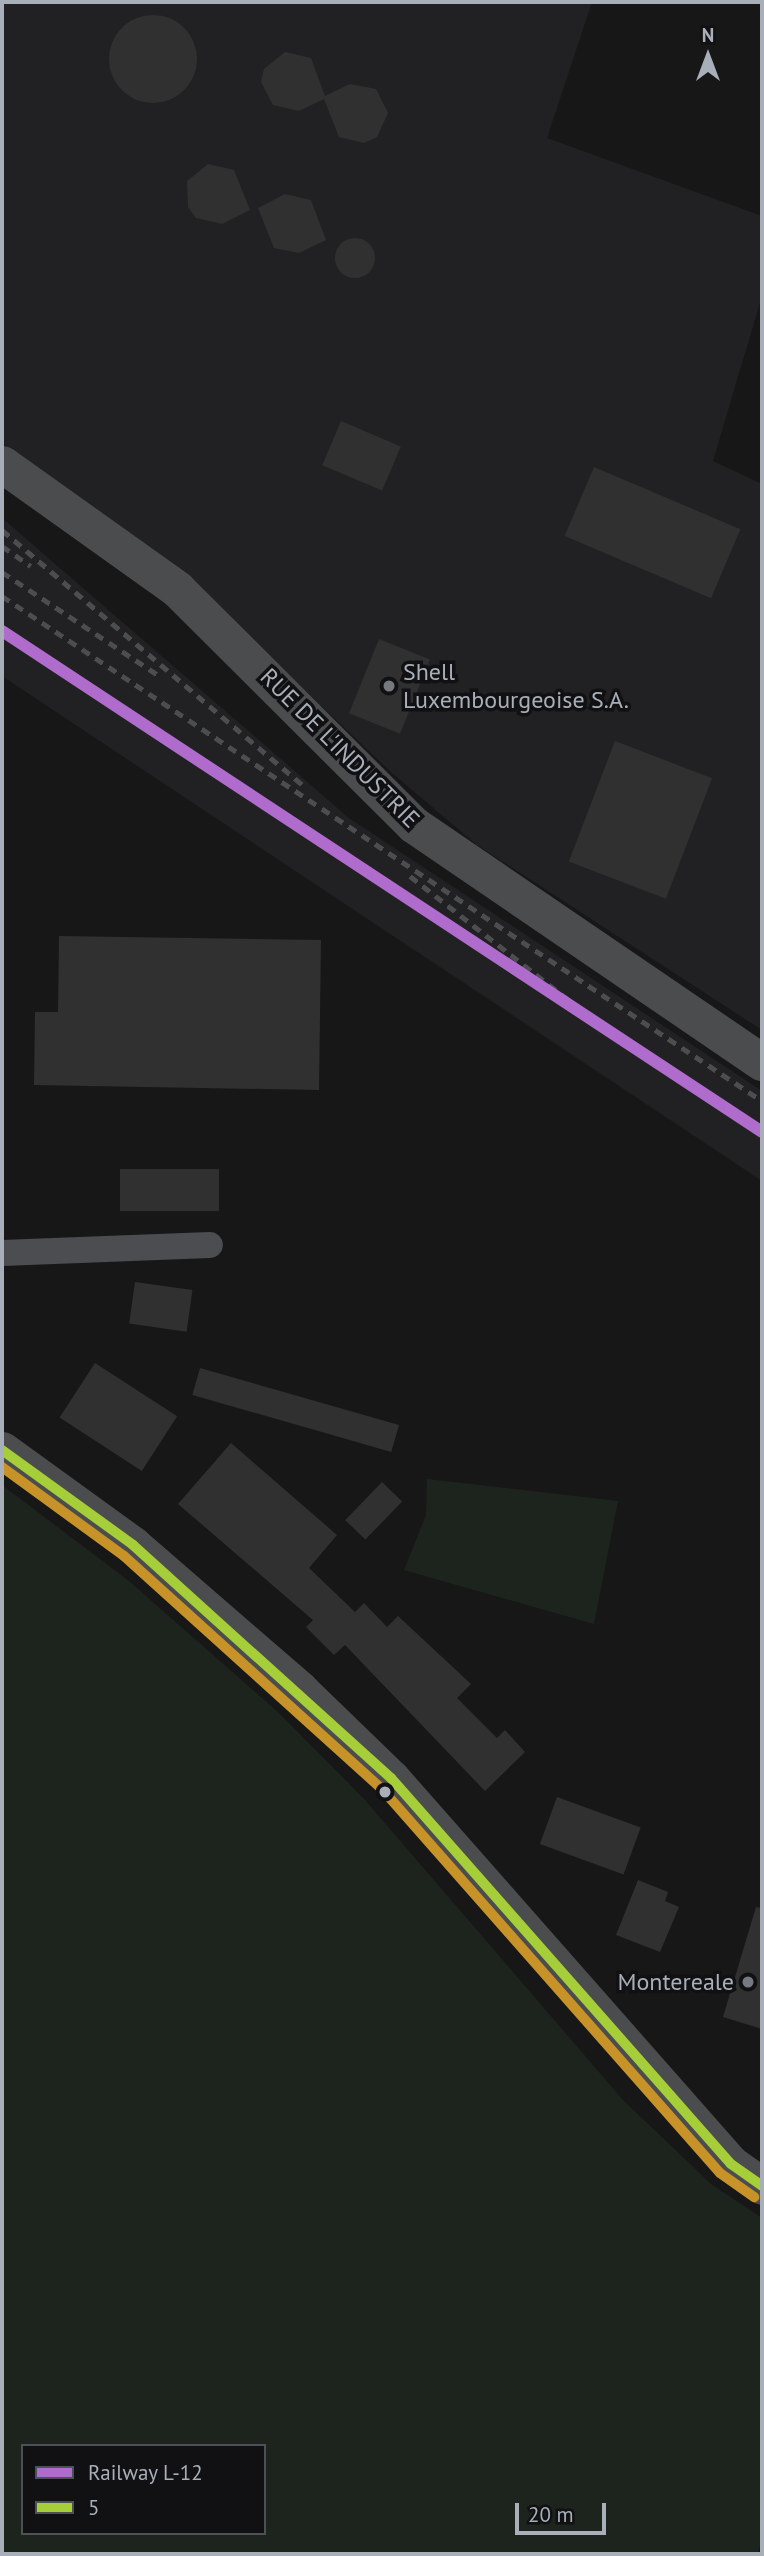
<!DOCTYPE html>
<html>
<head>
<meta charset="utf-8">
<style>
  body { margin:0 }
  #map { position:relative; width:764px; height:2556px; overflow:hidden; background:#171717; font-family:"PT Sans",sans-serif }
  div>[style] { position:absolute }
  .built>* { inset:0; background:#212123 }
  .green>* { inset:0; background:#1d241d }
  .building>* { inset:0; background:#303031; transform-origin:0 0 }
  .round { border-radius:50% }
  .street>* { height:26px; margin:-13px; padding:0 13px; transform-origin:13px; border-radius:13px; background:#4b4d50 }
  .secondary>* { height:37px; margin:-18.5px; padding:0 18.5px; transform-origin:18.5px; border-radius:18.5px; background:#4a4c4e }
  .rail>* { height:5px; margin-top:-2.5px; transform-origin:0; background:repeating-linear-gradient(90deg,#4b4d4f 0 9px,transparent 0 16px) }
  .bus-1>* { height:10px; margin:-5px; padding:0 5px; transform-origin:5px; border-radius:5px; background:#a6ce39 }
  .bus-2>* { height:10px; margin:-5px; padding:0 5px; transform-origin:5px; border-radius:5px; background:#c79227 }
  .rail-1>* { height:12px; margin:-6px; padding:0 6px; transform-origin:6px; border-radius:6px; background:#b06ccc }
  .dots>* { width:19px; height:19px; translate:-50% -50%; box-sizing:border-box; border:4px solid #111113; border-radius:50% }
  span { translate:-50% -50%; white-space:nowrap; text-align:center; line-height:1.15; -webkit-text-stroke:7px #111113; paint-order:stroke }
  .poi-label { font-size:24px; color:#a8afb8 }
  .left { translate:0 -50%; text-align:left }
  .right { translate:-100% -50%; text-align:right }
  .street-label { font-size:24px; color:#a8afb8 }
  .frame { position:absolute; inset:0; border:4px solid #a8afb8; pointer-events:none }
  .legend { position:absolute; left:21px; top:2444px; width:245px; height:91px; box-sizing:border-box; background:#111113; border:2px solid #4d5055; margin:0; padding:9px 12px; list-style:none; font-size:21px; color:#a8afb8 }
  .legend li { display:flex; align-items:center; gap:14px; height:35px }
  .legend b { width:35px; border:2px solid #4d5055 }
  .north { position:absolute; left:673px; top:21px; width:70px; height:70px; -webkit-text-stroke:5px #111113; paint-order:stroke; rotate:0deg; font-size:19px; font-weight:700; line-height:28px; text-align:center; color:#a8afb8 }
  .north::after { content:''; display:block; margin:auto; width:24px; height:32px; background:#a8afb8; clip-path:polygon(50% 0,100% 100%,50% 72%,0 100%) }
  .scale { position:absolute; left:515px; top:2503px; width:91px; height:32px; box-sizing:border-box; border:4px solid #a8afb8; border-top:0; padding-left:9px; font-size:21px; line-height:24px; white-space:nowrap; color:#a8afb8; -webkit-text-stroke:5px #111113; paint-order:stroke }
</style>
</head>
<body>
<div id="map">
  <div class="built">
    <div style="clip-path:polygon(2px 2px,592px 2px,547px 138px,762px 216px,762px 296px,713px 461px,762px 484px,762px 1030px,477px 845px,392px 773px,189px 580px,2px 443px)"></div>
    <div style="clip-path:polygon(2px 518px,349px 818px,762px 1091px,762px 1181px,2px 676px)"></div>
  </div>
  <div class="green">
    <div style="clip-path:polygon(427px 1479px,618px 1501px,594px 1624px,404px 1570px,426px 1515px)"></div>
    <div style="clip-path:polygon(evenodd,2px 1485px,129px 1581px,278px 1712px,365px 1800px,623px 2100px,711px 2184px,762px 2218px,762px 2540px,757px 2554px,2px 2554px,2px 1485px,23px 2446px,264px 2446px,264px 2533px,23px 2533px,23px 2446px)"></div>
  </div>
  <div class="building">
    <div class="round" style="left:109px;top:15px;width:88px;height:88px"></div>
    <div style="clip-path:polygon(285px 52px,311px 58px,325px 96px,350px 84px,376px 89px,388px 113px,377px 137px,364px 143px,339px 137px,324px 99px,299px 111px,273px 105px,261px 82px,264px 69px)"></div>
    <div style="clip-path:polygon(208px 164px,234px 170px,250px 210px,222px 224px,196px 218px,188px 207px,187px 181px)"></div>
    <div style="clip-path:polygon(285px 194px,311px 200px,326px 240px,299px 253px,274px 248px,258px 208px)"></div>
    <div class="round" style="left:335px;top:238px;width:40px;height:40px"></div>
    <div style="left:341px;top:421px;width:65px;height:48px;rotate:23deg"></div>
    <div style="left:594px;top:467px;width:159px;height:75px;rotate:23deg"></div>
    <div style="left:379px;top:639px;width:55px;height:80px;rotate:22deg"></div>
    <div style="left:615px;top:741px;width:104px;height:129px;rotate:21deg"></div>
    <div style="clip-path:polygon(59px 936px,321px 940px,319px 1090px,34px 1085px,35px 1012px,58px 1012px)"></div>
    <div style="left:120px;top:1169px;width:99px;height:42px"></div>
    <div style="left:135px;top:1282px;width:58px;height:42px;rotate:8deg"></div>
    <div style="left:95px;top:1363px;width:98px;height:65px;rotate:33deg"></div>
    <div style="left:200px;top:1368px;width:207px;height:28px;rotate:16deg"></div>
    <div style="clip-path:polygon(231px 1443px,337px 1535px,309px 1568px,355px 1612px,364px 1603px,387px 1627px,398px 1616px,471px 1684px,457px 1698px,497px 1738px,505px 1730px,525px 1752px,485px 1791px,345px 1645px,334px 1655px,306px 1627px,313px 1620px,178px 1504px)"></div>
    <div style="left:382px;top:1482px;width:28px;height:53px;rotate:44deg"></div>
    <div style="left:557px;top:1797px;width:89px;height:50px;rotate:20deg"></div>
    <div style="clip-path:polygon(638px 1880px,668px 1892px,665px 1901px,679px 1907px,660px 1952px,616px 1935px)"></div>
    <div style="clip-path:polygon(756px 1907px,762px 1908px,762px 2029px,723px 2017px)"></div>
  </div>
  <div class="street">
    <div style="left:2px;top:1253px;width:208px;rotate:-2.2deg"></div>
  </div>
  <div class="secondary">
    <div style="left:2px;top:464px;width:215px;rotate:35.5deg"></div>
    <div style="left:177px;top:589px;width:334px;rotate:44.9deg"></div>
    <div style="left:414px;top:825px;width:421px;rotate:34.3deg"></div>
    <div style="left:2px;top:1450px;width:162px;rotate:35.9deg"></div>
    <div style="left:133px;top:1545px;width:220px;rotate:40.9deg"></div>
    <div style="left:299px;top:1689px;width:128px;rotate:44.1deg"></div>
    <div style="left:391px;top:1778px;width:514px;rotate:48.63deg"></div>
    <div style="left:731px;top:2164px;width:38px;rotate:35deg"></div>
  </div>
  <div class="rail">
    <div style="left:2px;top:530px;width:396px;rotate:40.3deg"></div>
    <div style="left:2px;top:546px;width:35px;rotate:35deg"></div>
    <div style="left:2px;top:572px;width:189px;rotate:33.4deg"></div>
    <div style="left:2px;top:596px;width:912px;rotate:33.6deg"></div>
    <div style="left:410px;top:876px;width:237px;rotate:38deg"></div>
  </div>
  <div class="bus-1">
    <div style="left:2px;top:1450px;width:162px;rotate:35.9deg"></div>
    <div style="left:133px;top:1545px;width:348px;rotate:42.1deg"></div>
    <div style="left:391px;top:1778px;width:514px;rotate:48.63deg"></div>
    <div style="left:731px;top:2164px;width:38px;rotate:35deg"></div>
  </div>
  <div class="bus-2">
    <div style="left:2px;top:1467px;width:151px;rotate:36.1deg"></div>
    <div style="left:124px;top:1556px;width:346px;rotate:42.1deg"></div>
    <div style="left:381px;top:1788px;width:513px;rotate:48.64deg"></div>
    <div style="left:720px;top:2173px;width:42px;rotate:35.2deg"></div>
  </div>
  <div class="rail-1">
    <div style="left:2px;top:631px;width:910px;rotate:33.39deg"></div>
  </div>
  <div class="dots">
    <div style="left:389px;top:686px;background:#757a80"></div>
    <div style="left:385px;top:1792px;background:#a8afb8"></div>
    <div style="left:748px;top:1982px;background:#757a80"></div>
  </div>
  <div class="poi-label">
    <span class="left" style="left:403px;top:686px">Shell<br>Luxembourgeoise S.A.</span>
    <span class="right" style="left:734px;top:1982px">Montereale</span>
  </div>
  <div class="street-label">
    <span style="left:340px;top:748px;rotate:45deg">RUE DE L'INDUSTRIE</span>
  </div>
  <div class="frame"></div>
  <ul class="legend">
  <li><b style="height:9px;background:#b06ccc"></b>Railway L-12</li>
  <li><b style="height:9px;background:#a6ce39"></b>5</li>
  </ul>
  <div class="north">N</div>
  <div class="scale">20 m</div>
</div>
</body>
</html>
